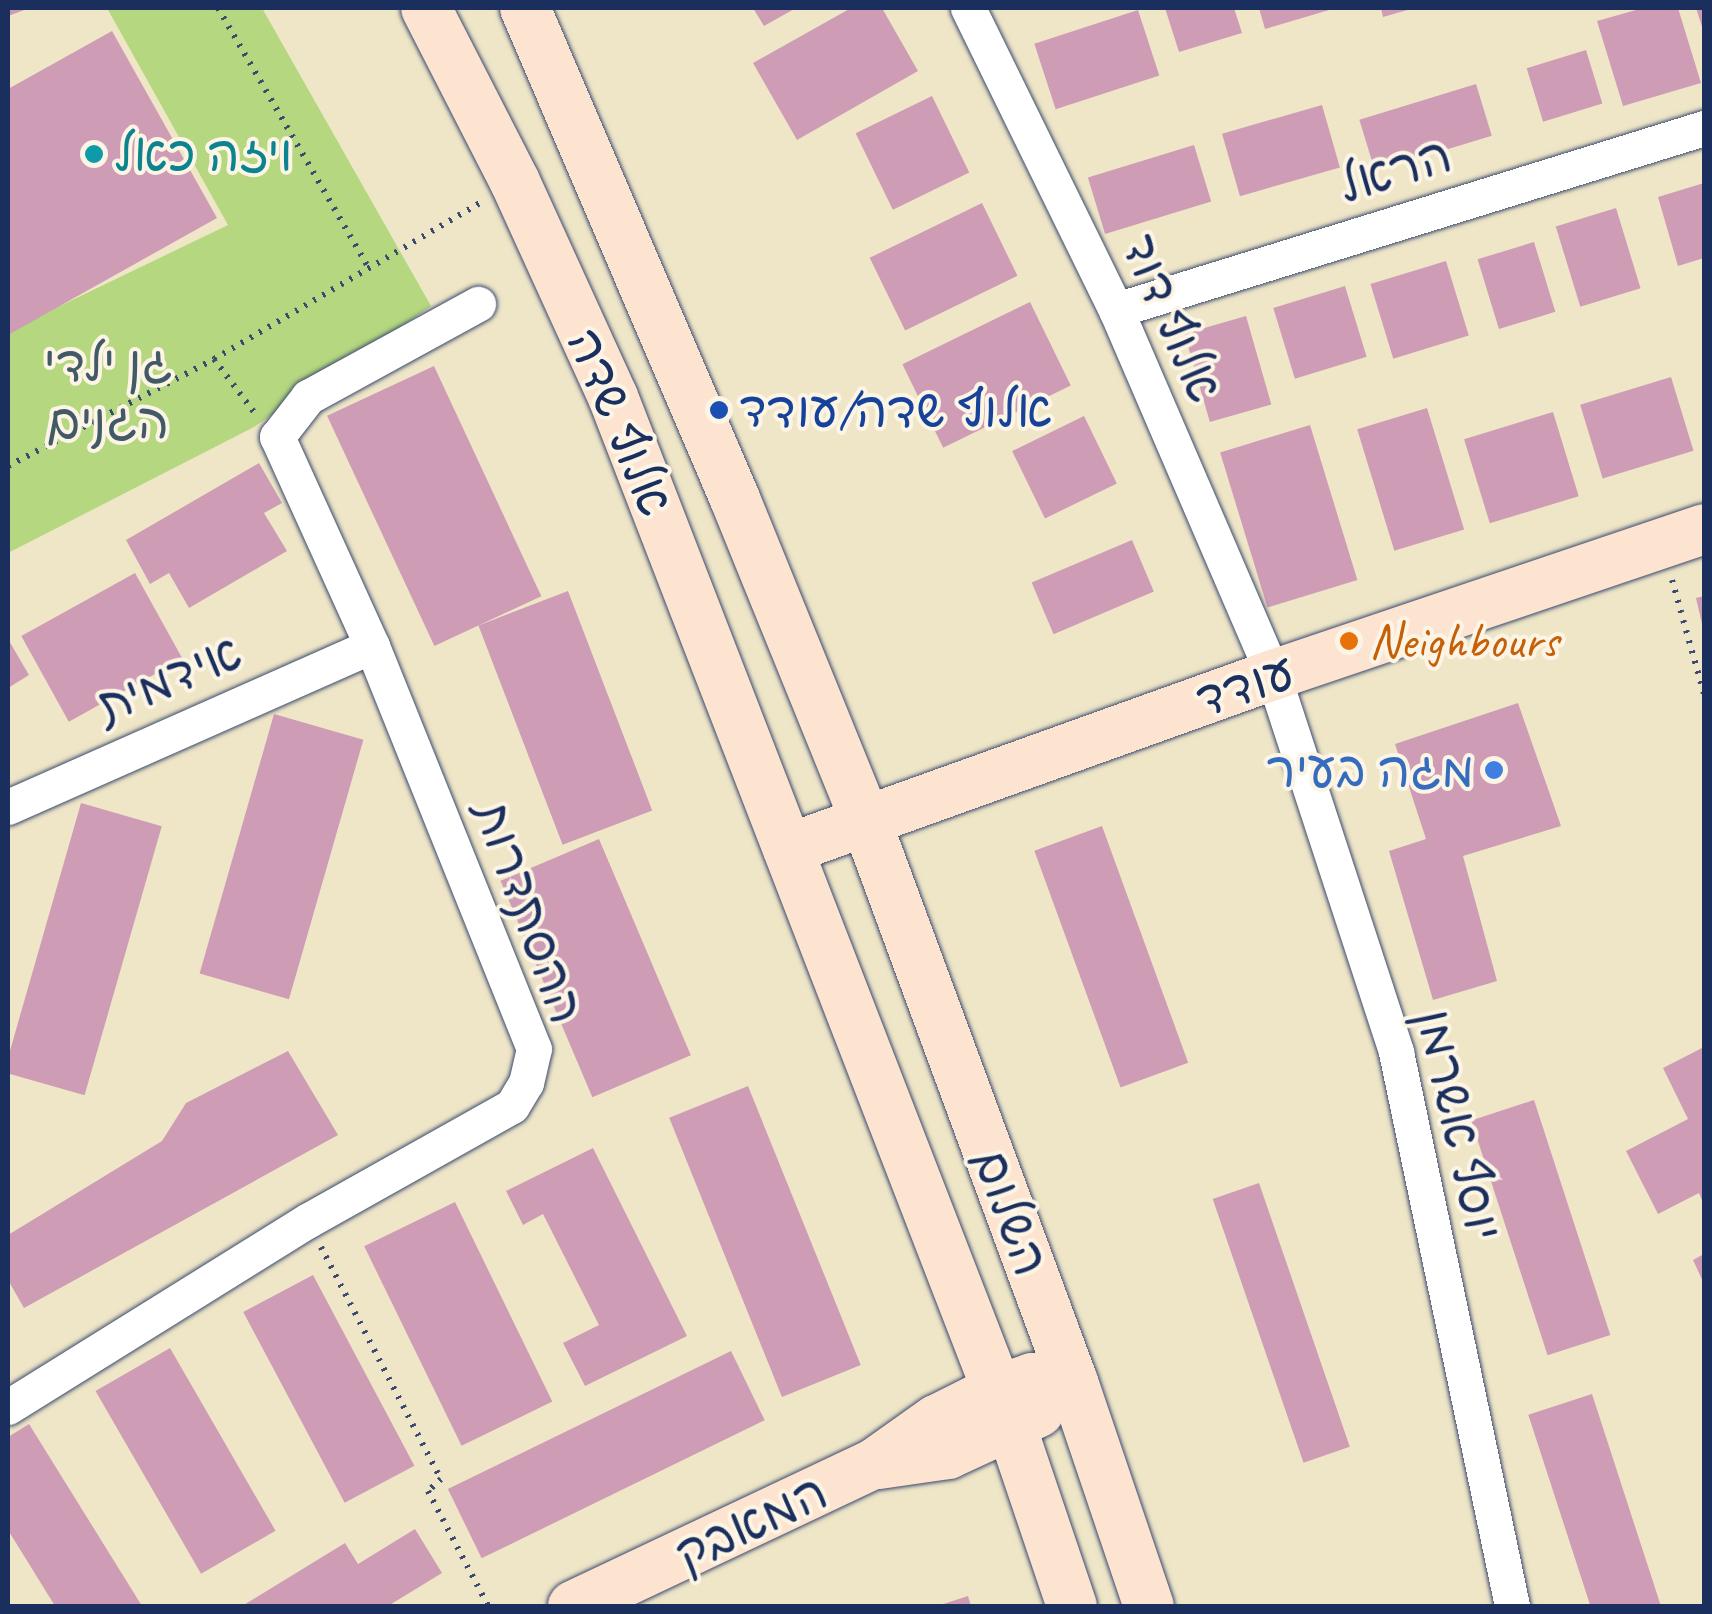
<!DOCTYPE html>
<html>
<head>
<meta charset="utf-8">
<style>
  body { margin:0 }
  #map { position:relative; width:1712px; height:1614px; overflow:hidden; background:#efe6c8; font-family:Caveat,"Playpen Sans Hebrew",sans-serif }
  div>[style] { position:absolute }
  .green>* { inset:0; background:#b5d77f }
  .building>* { inset:0; background:#ce9db5; transform-origin:0 0 }
  .path>* { height:6px; margin-top:-3px; transform-origin:0; background:repeating-linear-gradient(90deg,#3b4a6e 0 2.5px,transparent 0 10.5px) }
  .roads { filter:drop-shadow(0 0 2px #3b4a6e) drop-shadow(0 0 2px #3b4a6e) }
  .street>* { height:35px; margin:-17.5px; padding:0 17.5px; transform-origin:17.5px; border-radius:17.5px; background:#fff }
  .secondary>* { height:50px; margin:-25px; padding:0 25px; transform-origin:25px; border-radius:25px; background:#fde4d1 }
  .dots>* { width:28px; height:28px; translate:-50% -50%; box-sizing:border-box; border:5px solid #fcf5e5; border-radius:50% }
  span { translate:-50% -50%; white-space:nowrap; text-align:center; line-height:1.15; -webkit-text-stroke:8px #fcf5e5; paint-order:stroke }
  .culture-label { font-size:50px; color:#0d838f }
  .left { translate:0 -50%; text-align:left }
  .street-label { font-size:50px; color:#1b2f5e }
  .park-label { font-size:50px; color:#425966 }
  .transit-label { font-size:50px; color:#164399 }
  .food-label { font-size:50px; color:#c56008 }
  .shop-label { font-size:50px; color:#366cbe }
  .right { translate:-100% -50%; text-align:right }
  .frame { position:absolute; inset:0; border:10px solid #1b2f5e; pointer-events:none }
</style>
</head>
<body>
<div id="map">
  <div class="green">
    <div style="clip-path:polygon(107px 8px,262px 8px,431px 306px,254px 427px,8px 553px,8px 331px,228px 225px)"></div>
  </div>
  <div class="building">
    <div style="clip-path:polygon(8px 8px,30px 8px,8px 16px)"></div>
    <div style="clip-path:polygon(753px 8px,796px 8px,764px 26px)"></div>
    <div style="clip-path:polygon(851px 8px,882px 8px,918px 71px,797px 140px,753px 63px)"></div>
    <div style="clip-path:polygon(1165px 8px,1234px 8px,1242px 33px,1179px 52px)"></div>
    <div style="clip-path:polygon(1259px 8px,1336px 8px,1265px 29px)"></div>
    <div style="clip-path:polygon(1381px 8px,1411px 8px,1411px 9px,1383px 17px)"></div>
    <div style="clip-path:polygon(1643px 8px,1678px 8px,1701px 83px,1623px 106px,1597px 21px)"></div>
    <div style="clip-path:polygon(1696px 8px,1704px 8px,1704px 33px)"></div>
    <div style="left:1138px;top:10px;width:69px;height:109px;rotate:72deg"></div>
    <div style="clip-path:polygon(112px 31px,217px 218px,8px 335px,8px 89px)"></div>
    <div style="left:1586px;top:50px;width:56px;height:62px;rotate:73deg"></div>
    <div style="left:1476px;top:84px;width:54px;height:122px;rotate:73deg"></div>
    <div style="left:932px;top:96px;width:85px;height:85px;rotate:64deg"></div>
    <div style="left:1322px;top:105px;width:65px;height:104px;rotate:74deg"></div>
    <div style="left:1194px;top:145px;width:59px;height:111px;rotate:73deg"></div>
    <div style="clip-path:polygon(1704px 183px,1704px 258px,1678px 266px,1658px 197px)"></div>
    <div style="left:982px;top:203px;width:81px;height:125px;rotate:64deg"></div>
    <div style="left:1616px;top:208px;width:84px;height:63px;rotate:73deg"></div>
    <div style="left:1534px;top:242px;width:73px;height:59px;rotate:73deg"></div>
    <div style="left:1446px;top:261px;width:78px;height:79px;rotate:73deg"></div>
    <div style="left:1345px;top:286px;width:74px;height:75px;rotate:73deg"></div>
    <div style="left:1030px;top:302px;width:93px;height:142px;rotate:64deg"></div>
    <div style="left:1246px;top:316px;width:92px;height:64px;rotate:74deg"></div>
    <div style="left:434px;top:366px;width:254px;height:118px;rotate:65deg"></div>
    <div style="left:1671px;top:377px;width:77px;height:95px;rotate:73deg"></div>
    <div style="left:1427px;top:408px;width:127px;height:73px;rotate:73deg"></div>
    <div style="left:1553px;top:412px;width:88px;height:93px;rotate:73deg"></div>
    <div style="left:1084px;top:416px;width:75px;height:80px;rotate:64deg"></div>
    <div style="left:1310px;top:425px;width:162px;height:94px;rotate:73deg"></div>
    <div style="clip-path:polygon(259px 463px,282px 503px,264px 513px,287px 551px,189px 608px,169px 573px,150px 584px,126px 540px)"></div>
    <div style="left:1132px;top:540px;width:56px;height:109px;rotate:67deg"></div>
    <div style="left:135px;top:573px;width:98px;height:130px;rotate:61deg"></div>
    <div style="left:568px;top:591px;width:235px;height:96px;rotate:69deg"></div>
    <div style="clip-path:polygon(1704px 596px,1704px 628px,1703px 628px,1696px 598px)"></div>
    <div style="clip-path:polygon(8px 639px,29px 675px,8px 688px)"></div>
    <div style="clip-path:polygon(1518px 703px,1561px 826px,1463px 856px,1497px 981px,1433px 1000px,1389px 851px,1426px 839px,1395px 744px)"></div>
    <div style="left:274px;top:714px;width:93px;height:270px;rotate:16deg"></div>
    <div style="left:81px;top:803px;width:84px;height:280px;rotate:16deg"></div>
    <div style="left:1102px;top:826px;width:252px;height:72px;rotate:70deg"></div>
    <div style="left:599px;top:839px;width:235px;height:107px;rotate:67deg"></div>
    <div style="clip-path:polygon(1704px 1047px,1704px 1205px,1699px 1193px,1658px 1214px,1626px 1151px,1688px 1119px,1663px 1068px)"></div>
    <div style="clip-path:polygon(288px 1051px,338px 1135px,24px 1308px,8px 1280px,8px 1235px,162px 1141px,186px 1103px)"></div>
    <div style="left:748px;top:1086px;width:301px;height:85px;rotate:68deg"></div>
    <div style="left:1534px;top:1100px;width:247px;height:66px;rotate:72deg"></div>
    <div style="clip-path:polygon(593px 1148px,687px 1336px,585px 1386px,563px 1343px,599px 1325px,543px 1214px,523px 1225px,506px 1191px)"></div>
    <div style="left:1259px;top:1183px;width:279px;height:49px;rotate:71deg"></div>
    <div style="left:455px;top:1202px;width:222px;height:101px;rotate:64deg"></div>
    <div style="clip-path:polygon(1704px 1254px,1704px 1284px,1693px 1260px)"></div>
    <div style="left:313px;top:1275px;width:216px;height:79px;rotate:62deg"></div>
    <div style="left:170px;top:1348px;width:211px;height:86px;rotate:60deg"></div>
    <div style="left:731px;top:1351px;width:77px;height:315px;rotate:64deg"></div>
    <div style="left:1592px;top:1394px;width:223px;height:67px;rotate:72deg"></div>
    <div style="clip-path:polygon(29px 1424px,142px 1606px,55px 1606px,8px 1530px,8px 1437px)"></div>
    <div style="clip-path:polygon(415px 1529px,442px 1573px,388px 1606px,242px 1606px,345px 1543px,358px 1564px)"></div>
    <div style="clip-path:polygon(968px 1596px,971px 1606px,937px 1606px)"></div>
  </div>
  <div class="path">
    <div style="left:218px;top:8px;width:302px;rotate:59.9deg"></div>
    <div style="left:214px;top:359px;width:308px;rotate:-30.4deg"></div>
    <div style="left:8px;top:466px;width:232px;rotate:-27.4deg"></div>
    <div style="left:214px;top:359px;width:66px;rotate:53deg"></div>
    <div style="left:1672px;top:580px;width:118px;rotate:74.3deg"></div>
    <div style="left:321px;top:1247px;width:261px;rotate:62.7deg"></div>
    <div style="left:441px;top:1479px;width:18px;rotate:137deg"></div>
    <div style="left:428px;top:1491px;width:130px;rotate:62.4deg"></div>
  </div>
  <div class="roads">
    <div class="street">
      <div style="left:968px;top:8px;width:336px;rotate:63.9deg"></div>
      <div style="left:1116px;top:310px;width:397px;rotate:66.7deg"></div>
      <div style="left:1273px;top:675px;width:397px;rotate:71.9deg"></div>
      <div style="left:1396px;top:1052px;width:566px;rotate:78.17deg"></div>
      <div style="left:1116px;top:310px;width:616px;rotate:-17.2deg"></div>
      <div style="left:8px;top:807px;width:398px;rotate:-23.9deg"></div>
      <div style="left:8px;top:1407px;width:352px;rotate:-31.9deg"></div>
      <div style="left:307px;top:1221px;width:235px;rotate:-29.3deg"></div>
      <div style="left:512px;top:1106px;width:27px;rotate:-59deg"></div>
      <div style="left:526px;top:1083px;width:35px;rotate:-77deg"></div>
      <div style="left:534px;top:1049px;width:434px;rotate:-111.9deg"></div>
      <div style="left:372px;top:646px;width:230px;rotate:-114.4deg"></div>
      <div style="left:277px;top:437px;width:51px;rotate:-52.2deg"></div>
      <div style="left:308px;top:397px;width:194px;rotate:-28.7deg"></div>
    </div>
    <div class="secondary">
      <div style="left:426px;top:8px;width:195px;rotate:62.9deg"></div>
      <div style="left:515px;top:182px;width:236px;rotate:65.5deg"></div>
      <div style="left:613px;top:397px;width:1103px;rotate:68.85deg"></div>
      <div style="left:1011px;top:1426px;width:190px;rotate:71.3deg"></div>
      <div style="left:525px;top:8px;width:534px;rotate:66.84deg"></div>
      <div style="left:735px;top:499px;width:348px;rotate:67.9deg"></div>
      <div style="left:866px;top:821px;width:598px;rotate:69.75deg"></div>
      <div style="left:1073px;top:1382px;width:237px;rotate:71.3deg"></div>
      <div style="left:788px;top:849px;width:515px;rotate:-19.74deg"></div>
      <div style="left:1273px;top:675px;width:455px;rotate:-18.7deg"></div>
      <div style="left:879px;top:1464px;width:70px;rotate:-8.2deg"></div>
      <div style="left:948px;top:1454px;width:100px;rotate:-24.8deg"></div>
      <div style="left:573px;top:1606px;width:333px;rotate:-25.3deg"></div>
      <div style="left:874px;top:1464px;width:76px;rotate:-35.4deg"></div>
      <div style="left:936px;top:1420px;width:67px;rotate:-26.6deg"></div>
      <div style="left:996px;top:1390px;width:38px;rotate:-18deg"></div>
      <div style="left:1032px;top:1378px;width:41px;rotate:5.6deg"></div>
    </div>
  </div>
  <div class="dots">
    <div style="left:94px;top:154px;background:#0f9aa8"></div>
    <div style="left:719px;top:410px;background:#1a4fb4"></div>
    <div style="left:1349px;top:641px;background:#e8710a"></div>
    <div style="left:1494px;top:770px;background:#3f7fe0"></div>
  </div>
  <div class="culture-label">
    <span class="left" style="left:114px;top:154px">ויזה כאל</span>
  </div>
  <div class="street-label">
    <span style="left:1395px;top:170px;rotate:-17deg">הראל</span>
    <span style="left:1172px;top:318px;rotate:66deg">אלוף דוד</span>
    <span style="left:620px;top:422px;rotate:67deg">אלוף שדה</span>
    <span style="left:169px;top:679px;rotate:-23deg">אידמית</span>
    <span style="left:1245px;top:686px;rotate:-19deg">עודד</span>
    <span style="left:529px;top:912px;rotate:70deg">ההסתדרות</span>
    <span style="left:1459px;top:1125px;rotate:77deg">יוסף אשרמן</span>
    <span style="left:1011px;top:1212px;rotate:70deg">השלום</span>
    <span style="left:751px;top:1523px;rotate:-25deg">המאבק</span>
  </div>
  <div class="park-label">
    <span style="left:108px;top:392px">גן ילדי<br>הגנים</span>
  </div>
  <div class="transit-label">
    <span class="left" style="left:739px;top:410px">אלוף שדה/עודד</span>
  </div>
  <div class="food-label">
    <span class="left" style="left:1369px;top:641px">Neighbours</span>
  </div>
  <div class="shop-label">
    <span class="right" style="left:1474px;top:770px">מגה בעיר</span>
  </div>
  <div class="frame"></div>
</div>
</body>
</html>
